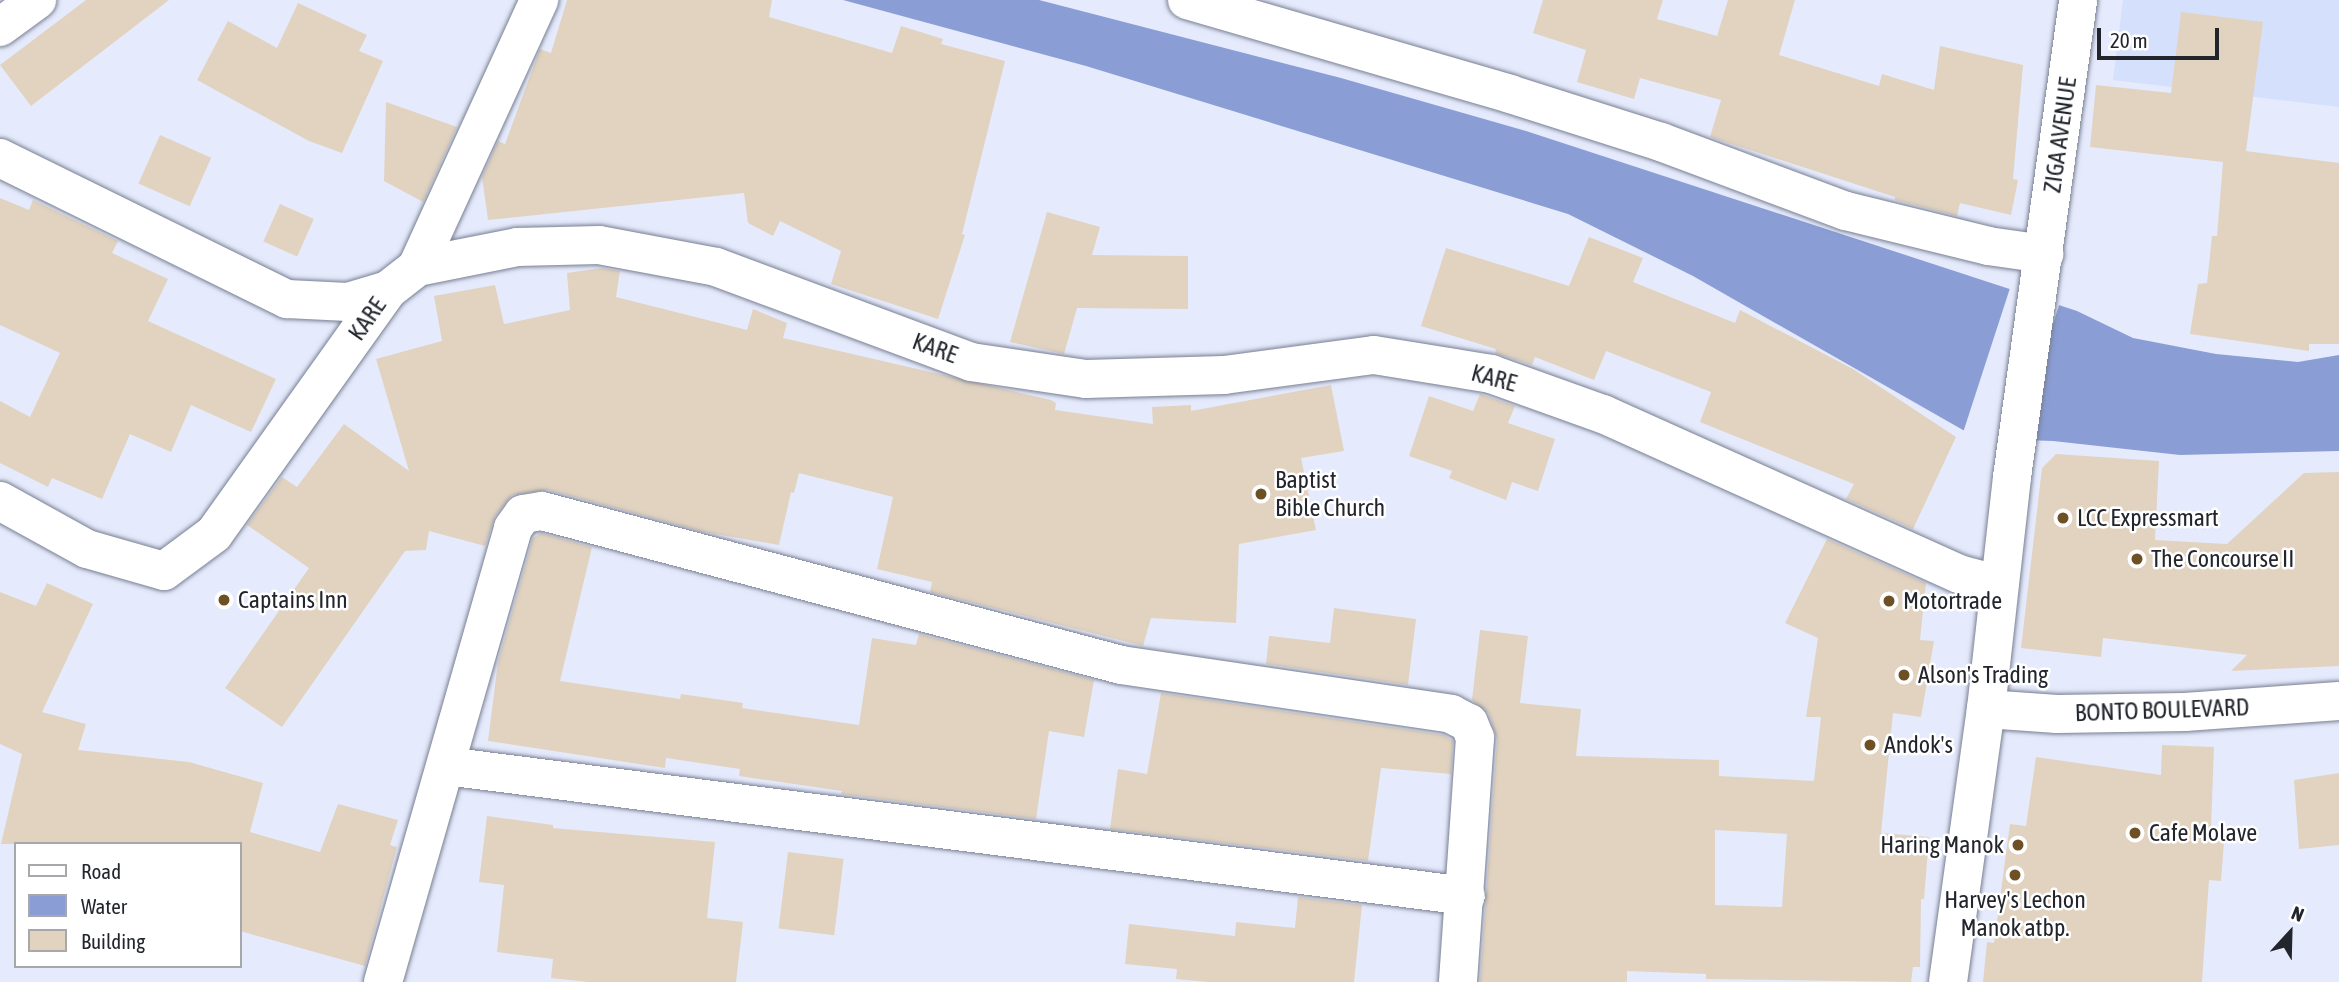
<!DOCTYPE html>
<html>
<head>
<meta charset="utf-8">
<style>
  body { margin:0 }
  #map { position:relative; width:2339px; height:982px; overflow:hidden; background:#e5ebfc; font-family:"Asap Condensed",sans-serif }
  div>[style] { position:absolute }
  .built>* { inset:0; background:#d5e0fc }
  .water>* { inset:0; background:#8a9dd4 }
  .pier>* { inset:0; background:#e5ebfc; transform-origin:0 0 }
  .building>* { inset:0; background:#e1d3c0; transform-origin:0 0 }
  .roads { filter:drop-shadow(0 0 2px #787f92) drop-shadow(0 0 2px #787f92) }
  .minor>* { height:38px; margin:-19px; padding:0 19px; transform-origin:19px; border-radius:19px; background:#fff }
  .major>* { height:38px; margin:-19px; padding:0 19px; transform-origin:19px; border-radius:19px; background:#fff }
  .dots>* { width:19px; height:19px; translate:-50% -50%; box-sizing:border-box; border:4px solid #fff; border-radius:50% }
  span { translate:-50% -50%; white-space:nowrap; text-align:center; line-height:1.15; -webkit-text-stroke:5px #fff; paint-order:stroke }
  .street-label { font-size:24px; color:#22252c }
  .poi-label { font-size:24px; color:#22252c }
  .left { translate:0 -50%; text-align:left }
  .right { translate:-100% -50%; text-align:right }
  .legend { position:absolute; left:14px; top:842px; width:228px; height:126px; box-sizing:border-box; background:#fff; border:2px solid #a7a8ab; margin:0; padding:9px 12px; list-style:none; font-size:21px; color:#22252c }
  .legend li { display:flex; align-items:center; gap:14px; height:35px }
  .legend b { width:35px; border:2px solid #a7a8ab }
  .north { position:absolute; left:2255px; top:898px; width:70px; height:70px; -webkit-text-stroke:5px #fff; paint-order:stroke; rotate:22deg; font-size:19px; font-weight:700; line-height:28px; text-align:center; color:#22252c }
  .north::after { content:''; display:block; margin:auto; width:24px; height:32px; background:#22252c; clip-path:polygon(50% 0,100% 100%,50% 72%,0 100%) }
  .scale { position:absolute; left:2097px; top:28px; width:122px; height:32px; box-sizing:border-box; border:4px solid #22252c; border-top:0; padding-left:9px; font-size:21px; line-height:24px; white-space:nowrap; color:#22252c; -webkit-text-stroke:5px #fff; paint-order:stroke }
</style>
</head>
<body>
<div id="map">
  <div class="built">
    <div style="clip-path:polygon(2123px 0,2339px 0,2339px 107px,2113px 80px)"></div>
  </div>
  <div class="water">
    <div style="clip-path:polygon(843px 0,1039px 0,1341px 78px,1526px 131px,2077px 311px,2133px 338px,2216px 354px,2298px 362px,2339px 355px,2339px 451px,2180px 455px,2053px 441px,1977px 438px,1693px 276px,1568px 214px,1086px 66px)"></div>
  </div>
  <div class="pier">
    <div style="left:2011px;top:285px;width:52px;height:158px;rotate:18deg"></div>
  </div>
  <div class="building">
    <div style="clip-path:polygon(86px 0,169px 0,31px 106px,0 65px)"></div>
    <div style="clip-path:polygon(567px 0,772px 0,769px 17px,892px 53px,901px 26px,943px 39px,941px 44px,1005px 61px,962px 234px,965px 235px,938px 319px,831px 284px,841px 251px,780px 221px,773px 236px,748px 223px,744px 193px,488px 220px,482px 177px,498px 141px,505px 144px,540px 49px,551px 53px)"></div>
    <div style="clip-path:polygon(1543px 0,1663px 0,1657px 19px,1717px 36px,1728px 0,1795px 0,1779px 55px,1879px 86px,1882px 74px,1934px 90px,1940px 46px,2023px 65px,2013px 179px,2018px 180px,2011px 215px,1960px 203px,1957px 216px,1895px 200px,1895px 197px,1710px 137px,1721px 100px,1640px 78px,1634px 99px,1577px 82px,1586px 50px,1533px 33px)"></div>
    <div style="clip-path:polygon(298px 3px,367px 35px,359px 51px,383px 61px,342px 153px,309px 141px,197px 80px,228px 21px,277px 48px)"></div>
    <div style="clip-path:polygon(2181px 12px,2263px 22px,2246px 151px,2339px 163px,2339px 344px,2309px 344px,2309px 351px,2190px 334px,2198px 284px,2207px 283px,2212px 236px,2217px 236px,2223px 162px,2090px 147px,2096px 85px,2171px 93px)"></div>
    <div style="clip-path:polygon(386px 102px,457px 127px,423px 202px,384px 181px)"></div>
    <div style="left:160px;top:135px;width:56px;height:53px;rotate:24deg"></div>
    <div style="clip-path:polygon(0 198px,29px 210px,33px 200px,118px 241px,112px 253px,168px 279px,148px 321px,276px 379px,251px 432px,191px 405px,171px 452px,130px 434px,102px 499px,52px 478px,48px 487px,0 463px,0 401px,30px 417px,60px 353px,0 325px)"></div>
    <div style="left:280px;top:204px;width:37px;height:41px;rotate:24deg"></div>
    <div style="clip-path:polygon(1047px 212px,1100px 227px,1092px 255px,1188px 256px,1188px 309px,1077px 308px,1064px 354px,1010px 342px)"></div>
    <div style="clip-path:polygon(1589px 237px,1643px 258px,1633px 282px,1735px 323px,1740px 310px,1853px 369px,1956px 437px,1913px 529px,1846px 499px,1854px 484px,1700px 422px,1711px 392px,1606px 351px,1594px 380px,1535px 357px,1532px 365px,1495px 353px,1496px 349px,1421px 326px,1446px 248px,1569px 286px)"></div>
    <div style="clip-path:polygon(601px 268px,620px 271px,616px 297px,747px 330px,753px 309px,787px 323px,783px 338px,1051px 400px,1056px 403px,1055px 410px,1153px 424px,1152px 407px,1191px 405px,1191px 411px,1331px 385px,1344px 451px,1301px 458px,1316px 530px,1239px 544px,1236px 623px,1151px 618px,1143px 646px,930px 592px,932px 582px,877px 569px,893px 497px,799px 473px,794px 493px,791px 492px,779px 545px,704px 532px,548px 490px,512px 495px,495px 516px,485px 546px,429px 531px,426px 550px,405px 551px,282px 727px,225px 688px,309px 568px,247px 525px,282px 477px,297px 487px,344px 424px,409px 471px,376px 359px,442px 341px,434px 296px,495px 285px,504px 324px,570px 310px,567px 273px)"></div>
    <div style="clip-path:polygon(1480px 394px,1515px 406px,1508px 423px,1555px 439px,1538px 491px,1512px 482px,1506px 500px,1449px 478px,1452px 471px,1409px 456px,1429px 396px,1473px 411px)"></div>
    <div style="clip-path:polygon(2056px 454px,2159px 461px,2155px 540px,2227px 544px,2304px 473px,2339px 472px,2339px 666px,2231px 671px,2247px 655px,2103px 638px,2101px 657px,2021px 648px,2042px 468px)"></div>
    <div style="clip-path:polygon(541px 533px,592px 547px,560px 681px,680px 699px,681px 694px,743px 703px,742px 708px,859px 725px,872px 638px,916px 645px,919px 634px,1094px 680px,1084px 737px,1049px 731px,1036px 819px,841px 794px,842px 791px,739px 776px,740px 769px,666px 758px,665px 768px,488px 741px,498px 662px,533px 538px)"></div>
    <div style="clip-path:polygon(evenodd,1827px 539px,1926px 583px,1920px 640px,1934px 641px,1921px 717px,1893px 713px,1881px 833px,1929px 837px,1924px 899px,1921px 899px,1920px 967px,1913px 967px,1911px 982px,1706px 979px,1706px 974px,1627px 971px,1627px 982px,1480px 982px,1497px 740px,1489px 714px,1472px 700px,1480px 630px,1528px 636px,1520px 703px,1581px 709px,1576px 756px,1719px 760px,1719px 776px,1814px 781px,1821px 717px,1806px 717px,1818px 638px,1785px 623px,1827px 539px,1715px 830px,1787px 834px,1782px 907px,1715px 905px,1715px 830px)"></div>
    <div style="clip-path:polygon(47px 583px,93px 604px,42px 712px,86px 724px,78px 750px,189px 762px,263px 783px,250px 832px,320px 852px,338px 804px,398px 820px,390px 845px,397px 847px,365px 966px,240px 931px,240px 844px,1px 844px,22px 754px,0 744px,0 592px,36px 606px)"></div>
    <div style="clip-path:polygon(1334px 608px,1416px 619px,1408px 685px,1266px 664px,1269px 636px,1330px 643px)"></div>
    <div style="clip-path:polygon(1161px 693px,1444px 735px,1453px 741px,1451px 774px,1381px 768px,1368px 861px,1110px 829px,1118px 769px,1147px 774px)"></div>
    <div style="clip-path:polygon(2162px 745px,2214px 747px,2211px 828px,2225px 829px,2221px 881px,2209px 880px,2202px 982px,1983px 982px,1987px 942px,1994px 943px,2010px 824px,2026px 826px,2036px 757px,2161px 775px)"></div>
    <div style="clip-path:polygon(2339px 773px,2339px 845px,2299px 849px,2294px 780px)"></div>
    <div style="clip-path:polygon(487px 816px,553px 825px,553px 828px,715px 842px,707px 918px,743px 922px,736px 982px,588px 982px,551px 978px,553px 959px,497px 952px,504px 885px,479px 882px)"></div>
    <div style="left:788px;top:852px;width:56px;height:77px;rotate:7deg"></div>
    <div style="clip-path:polygon(1298px 897px,1362px 905px,1354px 982px,1208px 982px,1176px 979px,1177px 969px,1125px 964px,1129px 924px,1235px 936px,1236px 922px,1295px 928px)"></div>
  </div>
  <div class="roads">
    <div class="minor">
      <div style="left:1187px;top:0;width:336px;rotate:16.2deg"></div>
      <div style="left:1510px;top:94px;width:158px;rotate:17.6deg"></div>
      <div style="left:1661px;top:142px;width:197px;rotate:20.5deg"></div>
      <div style="left:1846px;top:211px;width:146px;rotate:13.8deg"></div>
      <div style="left:1988px;top:246px;width:57px;rotate:8.1deg"></div>
      <div style="left:0;top:27px;width:46px;rotate:-36.1deg"></div>
      <div style="left:0;top:158px;width:320px;rotate:26.2deg"></div>
      <div style="left:287px;top:299px;width:61px;rotate:2.8deg"></div>
      <div style="left:348px;top:302px;width:42px;rotate:-16.7deg"></div>
      <div style="left:417px;top:267px;width:294px;rotate:-65.4deg"></div>
      <div style="left:0;top:501px;width:99px;rotate:28.9deg"></div>
      <div style="left:87px;top:549px;width:80px;rotate:15.9deg"></div>
      <div style="left:164px;top:571px;width:62px;rotate:-36.5deg"></div>
      <div style="left:214px;top:534px;width:300px;rotate:-54.5deg"></div>
      <div style="left:388px;top:290px;width:37px;rotate:-38deg"></div>
      <div style="left:417px;top:267px;width:102px;rotate:-11.3deg"></div>
      <div style="left:517px;top:247px;width:82px;rotate:-1.4deg"></div>
      <div style="left:599px;top:245px;width:119px;rotate:10.6deg"></div>
      <div style="left:716px;top:267px;width:272px;rotate:20.4deg"></div>
      <div style="left:971px;top:362px;width:116px;rotate:8.4deg"></div>
      <div style="left:1086px;top:379px;width:138px;rotate:-1.7deg"></div>
      <div style="left:1224px;top:375px;width:151px;rotate:-7.6deg"></div>
      <div style="left:1374px;top:355px;width:119px;rotate:9.2deg"></div>
      <div style="left:1491px;top:374px;width:119px;rotate:19.7deg"></div>
      <div style="left:1603px;top:414px;width:390px;rotate:24.2deg"></div>
      <div style="left:1959px;top:574px;width:42px;rotate:15deg"></div>
      <div style="left:1986px;top:709px;width:71px;rotate:4deg"></div>
      <div style="left:2057px;top:714px;width:128px;rotate:-0.9deg"></div>
      <div style="left:2185px;top:712px;width:154px;rotate:-4.1deg"></div>
      <div style="left:446px;top:766px;width:1028px;rotate:7.26deg"></div>
      <div style="left:383px;top:982px;width:472px;rotate:-74deg"></div>
      <div style="left:513px;top:528px;width:17px;rotate:-54deg"></div>
      <div style="left:523px;top:514px;width:19px;rotate:-9deg"></div>
      <div style="left:542px;top:511px;width:599px;rotate:14.89deg"></div>
      <div style="left:1121px;top:665px;width:334px;rotate:8.4deg"></div>
      <div style="left:1451px;top:714px;width:20px;rotate:27deg"></div>
      <div style="left:1469px;top:723px;width:16px;rotate:68deg"></div>
      <div style="left:1475px;top:738px;width:245px;rotate:94deg"></div>
    </div>
    <div class="major">
      <div style="left:1948px;top:982px;width:276px;rotate:-82.1deg"></div>
      <div style="left:1986px;top:709px;width:233px;rotate:-83.6deg"></div>
      <div style="left:2012px;top:477px;width:482px;rotate:-82.1deg"></div>
    </div>
  </div>
  <div class="dots">
    <div style="left:1261px;top:494px;background:#6d5124"></div>
    <div style="left:2063px;top:518px;background:#6d5124"></div>
    <div style="left:2137px;top:559px;background:#6d5124"></div>
    <div style="left:224px;top:600px;background:#6d5124"></div>
    <div style="left:1889px;top:601px;background:#6d5124"></div>
    <div style="left:1904px;top:675px;background:#6d5124"></div>
    <div style="left:1870px;top:745px;background:#6d5124"></div>
    <div style="left:2135px;top:833px;background:#6d5124"></div>
    <div style="left:2018px;top:845px;background:#6d5124"></div>
    <div style="left:2015px;top:875px;background:#6d5124"></div>
  </div>
  <div class="street-label">
    <span style="left:2060px;top:135px;rotate:-82deg">ZIGA AVENUE</span>
    <span style="left:367px;top:319px;rotate:-55deg">KARE</span>
    <span style="left:935px;top:348px;rotate:20deg">KARE</span>
    <span style="left:1494px;top:378px;rotate:15deg">KARE</span>
    <span style="left:2162px;top:710px;rotate:-2deg">BONTO BOULEVARD</span>
  </div>
  <div class="poi-label">
    <span class="left" style="left:1275px;top:494px">Baptist<br>Bible Church</span>
    <span class="left" style="left:2077px;top:518px">LCC Expressmart</span>
    <span class="left" style="left:2151px;top:559px">The Concourse II</span>
    <span class="left" style="left:238px;top:600px">Captains Inn</span>
    <span class="left" style="left:1903px;top:601px">Motortrade</span>
    <span class="left" style="left:1918px;top:675px">Alson's Trading</span>
    <span class="left" style="left:1884px;top:745px">Andok's</span>
    <span class="left" style="left:2149px;top:833px">Cafe Molave</span>
    <span class="right" style="left:2004px;top:845px">Haring Manok</span>
    <span style="left:2015px;top:914px">Harvey's Lechon<br>Manok atbp.</span>
  </div>
  <ul class="legend">
  <li><b style="height:9px;background:#fff"></b>Road</li>
  <li><b style="height:19px;background:#8a9dd4"></b>Water</li>
  <li><b style="height:19px;background:#e1d3c0"></b>Building</li>
  </ul>
  <div class="north">N</div>
  <div class="scale">20 m</div>
</div>
</body>
</html>
